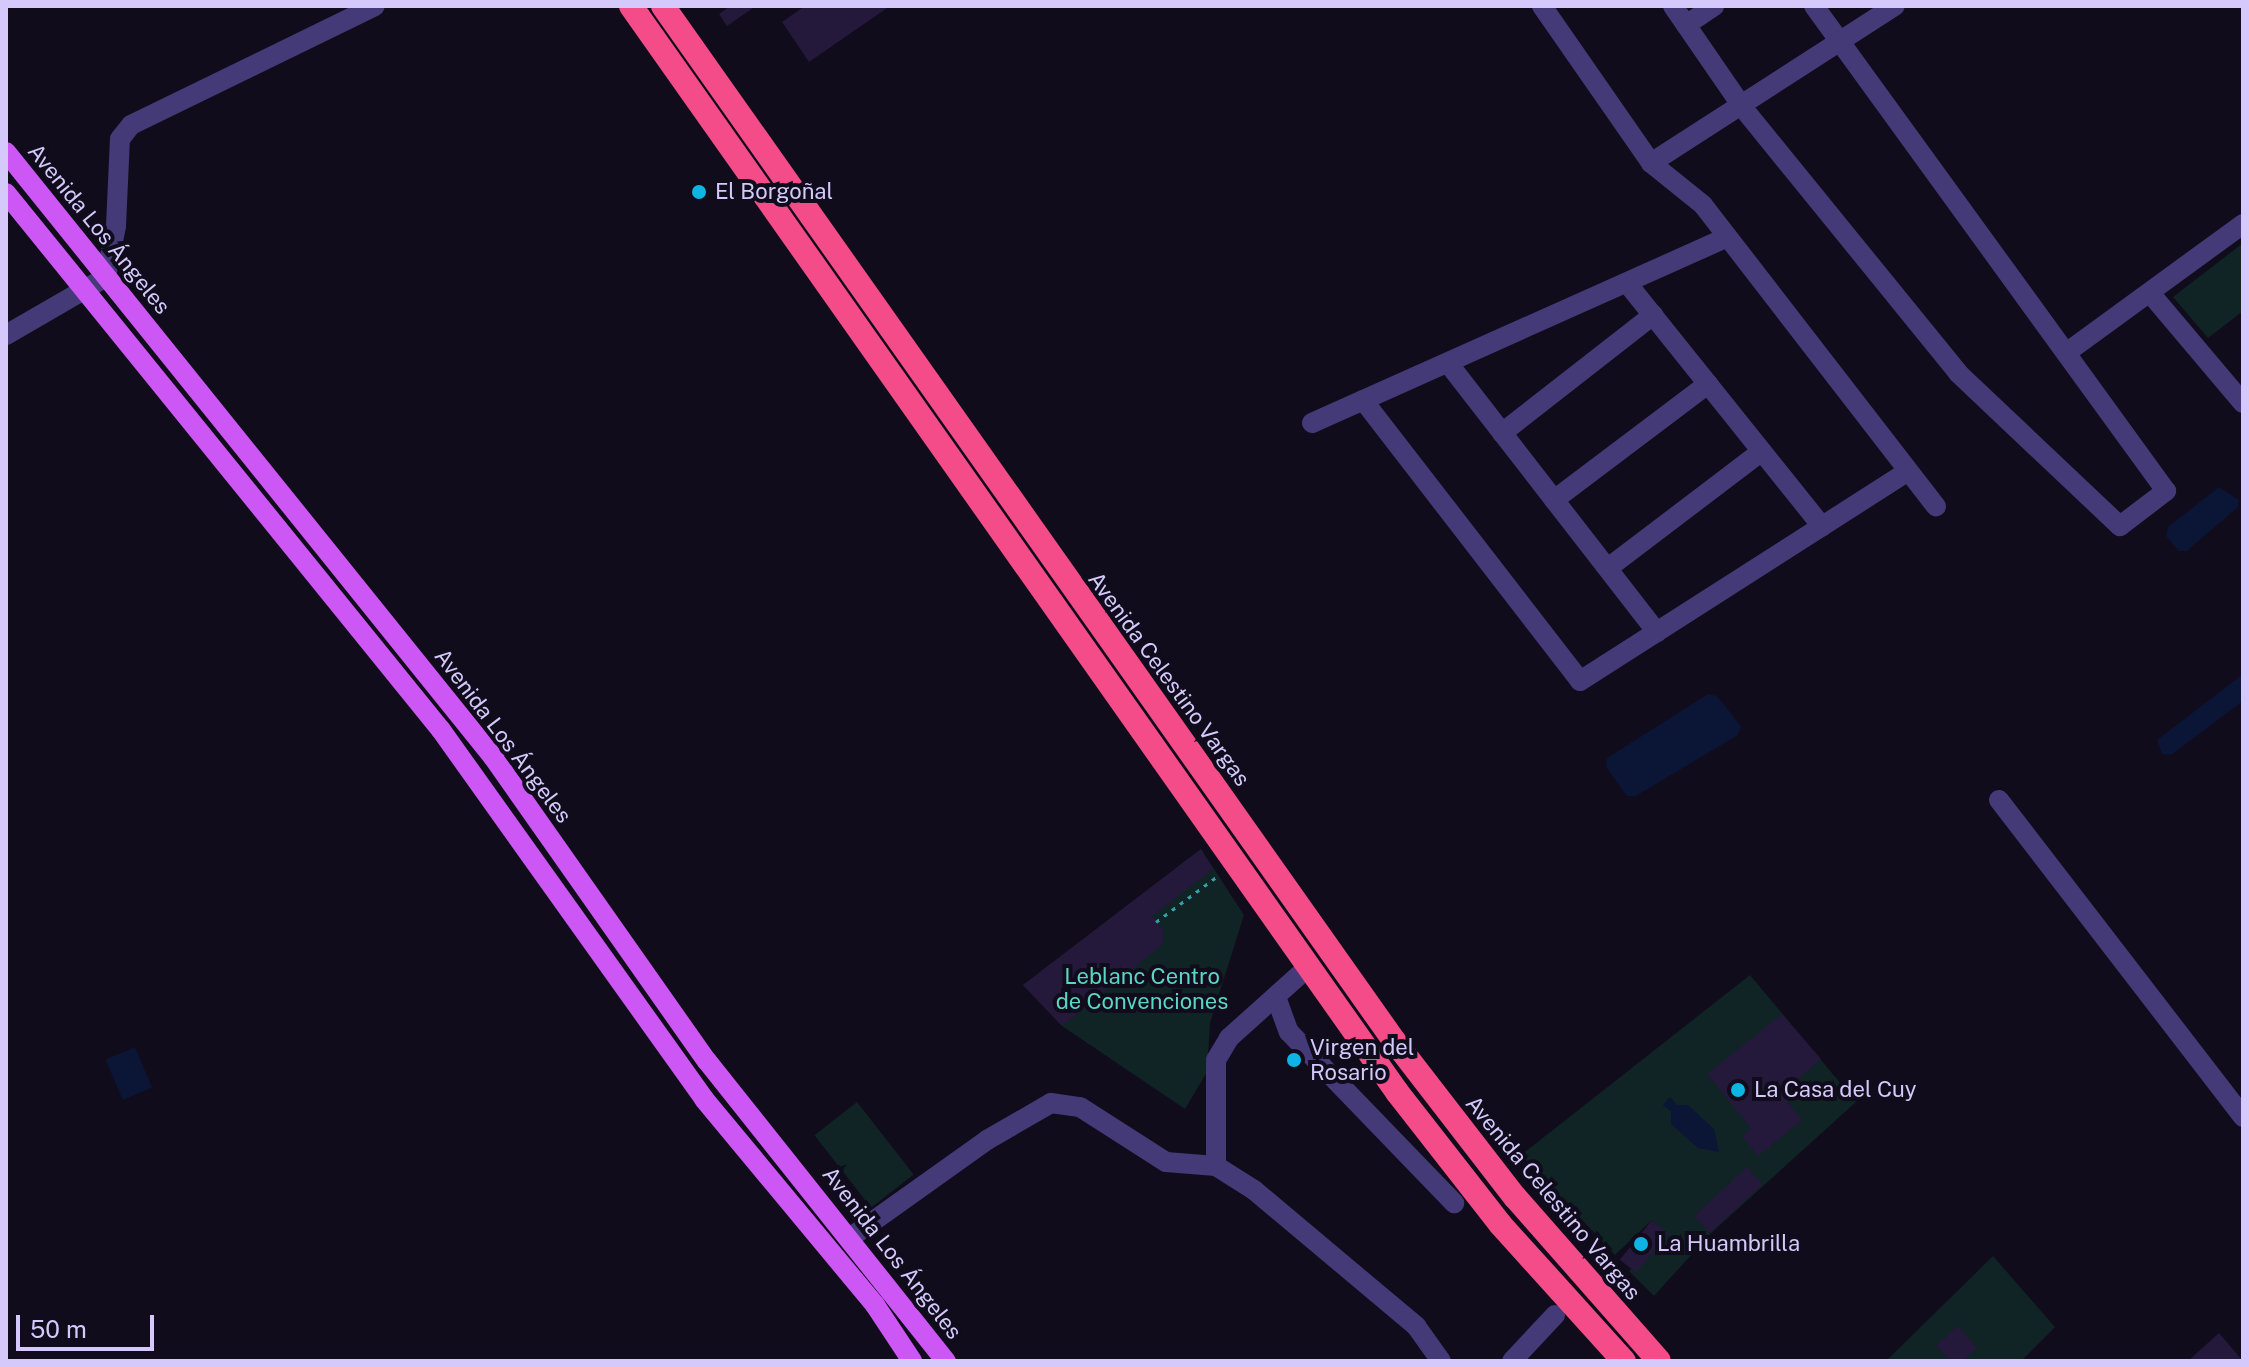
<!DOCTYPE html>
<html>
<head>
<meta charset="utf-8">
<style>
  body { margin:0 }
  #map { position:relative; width:2249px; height:1367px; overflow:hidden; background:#100c1b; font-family:"Public Sans",sans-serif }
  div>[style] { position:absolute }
  .green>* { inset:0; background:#102325; transform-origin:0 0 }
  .water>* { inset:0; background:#0b1535; transform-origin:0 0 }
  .building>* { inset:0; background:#24193b; transform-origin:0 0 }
  .path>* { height:3px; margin-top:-1.5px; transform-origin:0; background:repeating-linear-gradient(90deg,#339fa6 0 4px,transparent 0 10px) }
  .minor>* { height:20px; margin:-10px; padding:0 10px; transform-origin:10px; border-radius:10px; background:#433a77 }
  .major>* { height:20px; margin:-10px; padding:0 10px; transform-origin:10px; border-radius:10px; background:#cd57f5 }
  .highway>* { height:24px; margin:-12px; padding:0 12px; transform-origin:12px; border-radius:12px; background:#f44c88 }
  .dots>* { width:22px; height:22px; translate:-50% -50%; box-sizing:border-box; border:4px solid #100c1b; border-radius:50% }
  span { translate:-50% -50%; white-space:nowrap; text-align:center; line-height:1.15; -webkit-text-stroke:8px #100c1b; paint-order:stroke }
  .poi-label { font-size:22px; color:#d5c9fc }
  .left { translate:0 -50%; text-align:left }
  .street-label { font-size:22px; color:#d5c9fc }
  .park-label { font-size:22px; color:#5bd6c6 }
  .frame { position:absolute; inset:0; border:8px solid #d5c9fc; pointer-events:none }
  .scale { position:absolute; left:16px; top:1315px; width:138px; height:36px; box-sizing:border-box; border:4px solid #d5c9fc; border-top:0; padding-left:10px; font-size:24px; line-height:28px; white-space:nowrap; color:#d5c9fc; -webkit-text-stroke:6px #100c1b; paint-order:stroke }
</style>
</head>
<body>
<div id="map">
  <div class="green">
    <div style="clip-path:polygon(2243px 243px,2243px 311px,2208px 338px,2173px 297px)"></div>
    <div style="clip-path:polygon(1201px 849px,1244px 915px,1210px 1023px,1207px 1072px,1185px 1109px,1062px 1026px,1023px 985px)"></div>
    <div style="clip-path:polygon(1750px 975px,1856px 1102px,1710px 1234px,1654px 1296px,1629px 1271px,1667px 1233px,1652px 1220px,1615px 1255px,1521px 1155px)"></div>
    <div style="left:857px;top:1102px;width:92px;height:54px;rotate:52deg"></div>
    <div style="clip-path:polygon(1993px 1256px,2055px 1327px,2021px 1361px,1886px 1361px)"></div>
  </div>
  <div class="water">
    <div style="clip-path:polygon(2219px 487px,2239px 500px,2238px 507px,2187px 551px,2179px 551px,2166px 536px,2168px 527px)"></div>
    <div style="clip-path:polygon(2243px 674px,2243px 701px,2171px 755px,2162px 754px,2157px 740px)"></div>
    <div style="clip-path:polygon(1708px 694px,1717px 696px,1741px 726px,1738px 735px,1636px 796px,1627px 796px,1606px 767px,1607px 758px)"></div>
    <div style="left:135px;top:1047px;width:44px;height:32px;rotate:67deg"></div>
    <div style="clip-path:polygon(1670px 1097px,1677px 1105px,1688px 1105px,1714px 1129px,1719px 1152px,1698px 1148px,1671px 1124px,1671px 1111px,1663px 1105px)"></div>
  </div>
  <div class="building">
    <div style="clip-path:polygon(730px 6px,756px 6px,727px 26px,719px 14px)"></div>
    <div style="clip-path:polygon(805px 6px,890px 6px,809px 62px,782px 22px)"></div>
    <div style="clip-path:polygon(1201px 849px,1213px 869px,1152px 916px,1164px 931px,1163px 944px,1062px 1026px,1023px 985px)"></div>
    <div style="clip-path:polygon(1782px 1014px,1821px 1059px,1781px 1094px,1802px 1120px,1758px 1156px,1742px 1136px,1751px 1128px,1707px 1074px)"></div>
    <div style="left:1747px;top:1167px;width:23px;height:72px;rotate:47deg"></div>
    <div style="left:1652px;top:1220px;width:21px;height:51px;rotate:39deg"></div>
    <div style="clip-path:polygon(1958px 1326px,1977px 1348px,1962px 1361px,1950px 1361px,1936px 1345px)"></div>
    <div style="clip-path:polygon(2219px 1333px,2243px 1361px,2188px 1361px)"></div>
  </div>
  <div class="path">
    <div style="left:1156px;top:922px;width:79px;rotate:-36.7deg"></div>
  </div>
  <div class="minor">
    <div style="left:1542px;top:6px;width:191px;rotate:55.2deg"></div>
    <div style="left:1651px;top:163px;width:67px;rotate:38.9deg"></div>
    <div style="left:1703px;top:205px;width:381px;rotate:52.3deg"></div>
    <div style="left:1673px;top:6px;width:124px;rotate:55.5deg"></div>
    <div style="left:1743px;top:108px;width:341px;rotate:50.9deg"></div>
    <div style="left:1958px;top:373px;width:223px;rotate:43.4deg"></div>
    <div style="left:2120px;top:526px;width:58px;rotate:-37.3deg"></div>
    <div style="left:2166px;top:491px;width:599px;rotate:-125.97deg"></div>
    <div style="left:1686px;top:25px;width:34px;rotate:-34deg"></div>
    <div style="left:1651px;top:163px;width:290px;rotate:-32.8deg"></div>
    <div style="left:1627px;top:283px;width:312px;rotate:51.3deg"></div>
    <div style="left:2150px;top:293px;width:144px;rotate:49.8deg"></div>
    <div style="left:6px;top:335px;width:116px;rotate:-30.1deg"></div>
    <div style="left:106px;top:277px;width:52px;rotate:-78.9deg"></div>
    <div style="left:116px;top:226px;width:87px;rotate:-87.4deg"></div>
    <div style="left:120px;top:139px;width:18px;rotate:-52deg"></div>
    <div style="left:131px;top:125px;width:271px;rotate:-26deg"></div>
    <div style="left:2066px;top:353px;width:219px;rotate:-36.1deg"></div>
    <div style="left:1448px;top:363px;width:341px;rotate:52.2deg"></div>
    <div style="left:1363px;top:400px;width:355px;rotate:52.3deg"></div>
    <div style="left:1580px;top:681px;width:389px;rotate:-32.6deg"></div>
    <div style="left:1312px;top:423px;width:455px;rotate:-24.1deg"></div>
    <div style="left:1502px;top:433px;width:192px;rotate:-38deg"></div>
    <div style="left:1554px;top:500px;width:193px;rotate:-37deg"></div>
    <div style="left:1608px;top:568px;width:193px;rotate:-37.2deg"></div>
    <div style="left:1999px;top:800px;width:400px;rotate:52.4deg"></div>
    <div style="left:1276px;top:997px;width:37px;rotate:70deg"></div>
    <div style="left:1289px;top:1032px;width:238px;rotate:46deg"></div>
    <div style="left:1216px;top:1166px;width:45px;rotate:32.3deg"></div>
    <div style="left:1254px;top:1190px;width:212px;rotate:40deg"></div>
    <div style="left:1416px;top:1326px;width:43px;rotate:54.5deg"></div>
    <div style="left:1216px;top:1166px;width:106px;rotate:-90deg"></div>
    <div style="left:1216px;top:1060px;width:26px;rotate:-59deg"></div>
    <div style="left:1229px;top:1038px;width:106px;rotate:-41.9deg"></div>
    <div style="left:851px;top:1237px;width:167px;rotate:-35.5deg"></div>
    <div style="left:987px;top:1140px;width:74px;rotate:-30deg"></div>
    <div style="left:1051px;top:1103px;width:29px;rotate:8deg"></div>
    <div style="left:1080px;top:1107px;width:102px;rotate:32.6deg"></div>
    <div style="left:1166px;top:1162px;width:50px;rotate:4.6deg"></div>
    <div style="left:1512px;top:1361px;width:63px;rotate:-46.9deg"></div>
  </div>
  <div class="major">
    <div style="left:6px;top:152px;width:777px;rotate:51.17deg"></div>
    <div style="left:493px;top:757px;width:372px;rotate:54.9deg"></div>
    <div style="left:707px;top:1061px;width:384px;rotate:51.5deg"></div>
    <div style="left:6px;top:193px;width:691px;rotate:50.99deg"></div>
    <div style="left:441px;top:730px;width:453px;rotate:54.5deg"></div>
    <div style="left:704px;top:1099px;width:268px;rotate:50.3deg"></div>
    <div style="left:875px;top:1305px;width:67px;rotate:56.5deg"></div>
  </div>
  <div class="highway">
    <div style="left:631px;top:6px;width:1329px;rotate:54.8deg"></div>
    <div style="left:1397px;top:1092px;width:167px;rotate:52deg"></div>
    <div style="left:1500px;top:1224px;width:185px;rotate:47.9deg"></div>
    <div style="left:663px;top:6px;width:1269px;rotate:54.76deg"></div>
    <div style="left:1395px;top:1042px;width:196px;rotate:52.3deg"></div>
    <div style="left:1515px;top:1197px;width:218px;rotate:48.7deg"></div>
  </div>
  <div class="dots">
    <div style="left:699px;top:192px;background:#0eb5e4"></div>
    <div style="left:1294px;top:1060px;background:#0eb5e4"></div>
    <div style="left:1738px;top:1090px;background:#0eb5e4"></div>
    <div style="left:1641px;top:1244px;background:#0eb5e4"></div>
  </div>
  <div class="poi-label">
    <span class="left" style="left:715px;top:192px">El Borgoñal</span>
    <span class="left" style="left:1310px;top:1060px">Virgen del<br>Rosario</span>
    <span class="left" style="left:1754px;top:1090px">La Casa del Cuy</span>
    <span class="left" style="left:1657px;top:1244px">La Huambrilla</span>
  </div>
  <div class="street-label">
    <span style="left:99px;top:229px;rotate:51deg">Avenida Los Ángeles</span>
    <span style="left:1169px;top:679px;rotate:54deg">Avenida Celestino Vargas</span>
    <span style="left:503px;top:736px;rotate:53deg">Avenida Los Ángeles</span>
    <span style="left:1553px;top:1198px;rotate:50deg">Avenida Celestino Vargas</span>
    <span style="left:892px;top:1253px;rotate:52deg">Avenida Los Ángeles</span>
  </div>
  <div class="park-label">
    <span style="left:1142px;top:989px">Leblanc Centro<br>de Convenciones</span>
  </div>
  <div class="frame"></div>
  <div class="scale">50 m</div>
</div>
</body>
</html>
